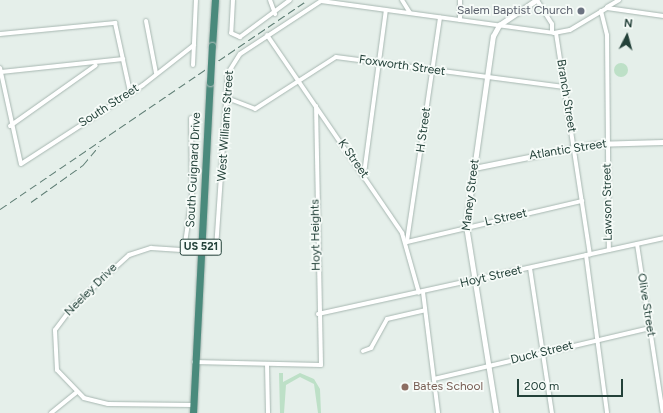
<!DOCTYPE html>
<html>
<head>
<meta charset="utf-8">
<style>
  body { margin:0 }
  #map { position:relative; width:663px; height:413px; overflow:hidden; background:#e5efea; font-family:Figtree,sans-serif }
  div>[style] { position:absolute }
  .green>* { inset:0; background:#bde0c7 }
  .round { border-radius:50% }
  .roads { filter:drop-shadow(0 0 1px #a7b7b1) drop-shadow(0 0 1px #a7b7b1) }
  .minor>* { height:4px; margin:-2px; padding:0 2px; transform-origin:2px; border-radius:2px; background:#fff }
  .tertiary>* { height:5px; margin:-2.5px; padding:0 2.5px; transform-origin:2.5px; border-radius:2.5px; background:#fff }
  .trunk>* { height:7px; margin:-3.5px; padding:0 3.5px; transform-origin:3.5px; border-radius:3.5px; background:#4a8a7c }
  .rail>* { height:1px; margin-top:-0.5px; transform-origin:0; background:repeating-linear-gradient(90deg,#5e7d74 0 8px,transparent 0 12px) }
  .bridges { filter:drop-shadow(0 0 1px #c1cac8) drop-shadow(0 0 1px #c1cac8) }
  .trunk-bridge>* { height:7px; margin:-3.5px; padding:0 3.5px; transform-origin:3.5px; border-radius:3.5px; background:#4a8a7c }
  .dots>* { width:11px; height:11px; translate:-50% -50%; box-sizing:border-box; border:2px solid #f6fbf8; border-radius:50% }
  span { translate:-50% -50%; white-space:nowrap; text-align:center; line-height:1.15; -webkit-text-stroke:3.5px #f6fbf8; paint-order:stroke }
  .shield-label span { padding:1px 3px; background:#f6fbf8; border:1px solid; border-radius:3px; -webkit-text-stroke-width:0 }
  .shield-label { font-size:11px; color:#234139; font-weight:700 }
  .worship-label { font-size:12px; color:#5b616d }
  .right { translate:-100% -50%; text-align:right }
  .street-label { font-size:12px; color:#234139 }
  .education-label { font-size:12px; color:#785e54 }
  .left { translate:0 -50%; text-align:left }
  .north { position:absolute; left:607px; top:16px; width:40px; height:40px; -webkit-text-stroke:3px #f6fbf8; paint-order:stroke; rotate:6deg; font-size:11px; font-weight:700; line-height:16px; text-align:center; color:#234139 }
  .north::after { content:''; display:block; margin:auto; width:14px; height:18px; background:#234139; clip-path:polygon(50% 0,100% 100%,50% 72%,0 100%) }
  .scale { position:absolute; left:517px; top:379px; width:106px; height:18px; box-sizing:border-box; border:2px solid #234139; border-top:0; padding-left:5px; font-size:12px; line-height:14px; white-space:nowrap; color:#234139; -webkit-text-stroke:3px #f6fbf8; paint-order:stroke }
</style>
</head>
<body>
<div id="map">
  <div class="green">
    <div class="round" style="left:614px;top:63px;width:14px;height:14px"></div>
    <div style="clip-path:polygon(279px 373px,283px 373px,283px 382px,300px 373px,314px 379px,320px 389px,321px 413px,318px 413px,314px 384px,300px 377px,286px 385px,284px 413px,280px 413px)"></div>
  </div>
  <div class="roads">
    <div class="minor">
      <div style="left:233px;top:0;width:33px;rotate:93deg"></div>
      <div style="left:231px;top:33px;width:10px;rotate:24deg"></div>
      <div style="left:240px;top:37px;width:62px;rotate:-36.5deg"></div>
      <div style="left:270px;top:0;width:15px;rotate:70deg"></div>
      <div style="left:402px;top:0;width:15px;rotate:58deg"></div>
      <div style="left:460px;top:0;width:20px;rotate:90deg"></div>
      <div style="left:537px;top:0;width:28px;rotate:58deg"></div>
      <div style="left:552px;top:24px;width:8px;rotate:90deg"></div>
      <div style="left:607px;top:7px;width:14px;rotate:-30deg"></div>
      <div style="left:601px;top:11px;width:25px;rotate:76deg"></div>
      <div style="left:607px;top:35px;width:215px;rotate:89.5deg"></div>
      <div style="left:146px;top:21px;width:53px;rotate:79.1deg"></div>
      <div style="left:556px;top:33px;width:224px;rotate:81.3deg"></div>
      <div style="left:0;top:34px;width:116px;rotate:-5.5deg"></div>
      <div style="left:115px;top:23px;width:71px;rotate:77.7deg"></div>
      <div style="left:267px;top:35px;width:240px;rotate:55.7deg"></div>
      <div style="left:402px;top:233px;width:62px;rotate:74.2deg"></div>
      <div style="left:193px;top:65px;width:65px;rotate:-87.4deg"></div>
      <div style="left:0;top:68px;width:98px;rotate:77.7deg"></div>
      <div style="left:21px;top:164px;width:145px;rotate:-32.9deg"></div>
      <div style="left:143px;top:85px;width:65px;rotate:-38.1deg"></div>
      <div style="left:1px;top:72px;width:123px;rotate:-6.1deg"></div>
      <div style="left:227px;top:98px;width:30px;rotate:21deg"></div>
      <div style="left:255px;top:109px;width:96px;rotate:-32.7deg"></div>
      <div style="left:336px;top:57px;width:230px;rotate:7.5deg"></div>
      <div style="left:10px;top:126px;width:105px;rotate:-35.3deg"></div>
      <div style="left:364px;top:174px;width:165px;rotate:-82.4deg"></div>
      <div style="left:407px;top:241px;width:226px;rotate:-81.6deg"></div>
      <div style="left:407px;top:242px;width:180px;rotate:-13.2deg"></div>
      <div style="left:637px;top:244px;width:171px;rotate:81.3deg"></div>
      <div style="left:184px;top:250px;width:55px;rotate:-81.6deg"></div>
      <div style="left:192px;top:196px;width:78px;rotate:-90.7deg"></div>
      <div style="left:586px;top:255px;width:159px;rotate:82.4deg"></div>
      <div style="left:530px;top:268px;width:147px;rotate:81.4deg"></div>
      <div style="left:423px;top:292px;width:122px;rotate:82.9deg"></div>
      <div style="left:318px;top:314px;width:353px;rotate:-12.4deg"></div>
      <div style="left:363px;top:351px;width:9px;rotate:-21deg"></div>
      <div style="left:371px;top:348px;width:33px;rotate:-61deg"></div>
      <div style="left:387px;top:319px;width:39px;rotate:-13deg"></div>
      <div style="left:194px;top:362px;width:127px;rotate:1.4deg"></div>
      <div style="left:321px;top:365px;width:259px;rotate:-91.1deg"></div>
      <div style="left:267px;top:364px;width:49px;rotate:88.8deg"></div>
      <div style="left:434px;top:379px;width:222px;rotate:-13.3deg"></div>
      <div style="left:193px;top:405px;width:85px;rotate:-179.3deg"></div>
      <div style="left:108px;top:404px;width:25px;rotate:-166deg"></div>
      <div style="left:84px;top:398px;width:39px;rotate:-134deg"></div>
      <div style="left:57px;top:370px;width:40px;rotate:-92.9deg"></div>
      <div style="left:55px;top:330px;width:30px;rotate:-53deg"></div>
      <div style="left:73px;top:306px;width:76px;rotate:-42.3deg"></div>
      <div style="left:129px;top:255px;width:23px;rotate:-18deg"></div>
      <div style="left:151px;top:248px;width:60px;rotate:3.8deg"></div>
      <div style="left:211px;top:252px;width:6px;rotate:-31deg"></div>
      <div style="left:216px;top:249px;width:176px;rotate:-86.1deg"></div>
      <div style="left:228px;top:73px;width:22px;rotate:-58deg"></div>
      <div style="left:240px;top:54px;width:97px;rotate:-33.2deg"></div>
      <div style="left:321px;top:1px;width:235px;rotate:7.8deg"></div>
      <div style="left:554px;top:33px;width:16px;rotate:-11deg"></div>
      <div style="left:570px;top:30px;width:43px;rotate:-30.7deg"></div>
      <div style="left:607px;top:8px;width:57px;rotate:8.1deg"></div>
      <div style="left:51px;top:413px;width:32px;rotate:-39deg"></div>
    </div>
    <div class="tertiary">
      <div style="left:474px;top:168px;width:121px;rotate:-11.4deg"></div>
      <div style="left:593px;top:144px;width:70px;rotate:-1.6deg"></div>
      <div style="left:496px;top:413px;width:190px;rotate:-99.1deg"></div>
      <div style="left:466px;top:225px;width:191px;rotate:-81.9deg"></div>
      <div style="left:493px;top:36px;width:13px;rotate:-61deg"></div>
      <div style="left:499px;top:25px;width:45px;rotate:-34deg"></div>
    </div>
    <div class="trunk">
      <div style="left:212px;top:46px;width:46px;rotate:-86.3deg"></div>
      <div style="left:193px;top:413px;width:331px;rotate:-87.1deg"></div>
    </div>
  </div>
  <div class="rail">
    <div style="left:31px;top:202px;width:64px;rotate:-35.4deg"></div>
    <div style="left:83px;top:165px;width:25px;rotate:-50deg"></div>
    <div style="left:0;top:209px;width:371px;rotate:-34.2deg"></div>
  </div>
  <div class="bridges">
    <div class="trunk-bridge">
      <div style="left:210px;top:82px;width:36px;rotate:-87deg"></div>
    </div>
  </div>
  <div class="dots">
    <div style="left:581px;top:11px;background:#6b7280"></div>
    <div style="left:405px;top:387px;background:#8d6e63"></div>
  </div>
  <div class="shield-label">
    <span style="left:201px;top:247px">US 521</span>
  </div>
  <div class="worship-label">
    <span class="right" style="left:573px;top:11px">Salem Baptist Church</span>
  </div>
  <div class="street-label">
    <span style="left:402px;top:66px;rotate:8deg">Foxworth Street</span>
    <span style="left:566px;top:96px;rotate:81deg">Branch Street</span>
    <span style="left:109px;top:106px;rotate:-33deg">South Street</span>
    <span style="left:226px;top:126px;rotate:-86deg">West Williams Street</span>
    <span style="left:424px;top:130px;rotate:-82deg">H Street</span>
    <span style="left:568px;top:150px;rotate:-9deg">Atlantic Street</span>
    <span style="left:353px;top:159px;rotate:55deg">K Street</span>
    <span style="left:194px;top:170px;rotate:-87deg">South Guignard Drive</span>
    <span style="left:471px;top:195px;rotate:-83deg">Maney Street</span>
    <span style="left:608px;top:202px;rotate:-91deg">Lawson Street</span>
    <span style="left:506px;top:218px;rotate:-13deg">L Street</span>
    <span style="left:316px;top:235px;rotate:-91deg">Hoyt Heights</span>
    <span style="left:491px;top:277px;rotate:-13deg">Hoyt Street</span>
    <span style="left:91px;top:290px;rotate:-45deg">Neeley Drive</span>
    <span style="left:646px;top:305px;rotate:81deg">Olive Street</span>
    <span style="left:542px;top:353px;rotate:-14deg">Duck Street</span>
  </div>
  <div class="education-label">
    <span class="left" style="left:413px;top:387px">Bates School</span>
  </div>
  <div class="north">N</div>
  <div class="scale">200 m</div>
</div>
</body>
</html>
